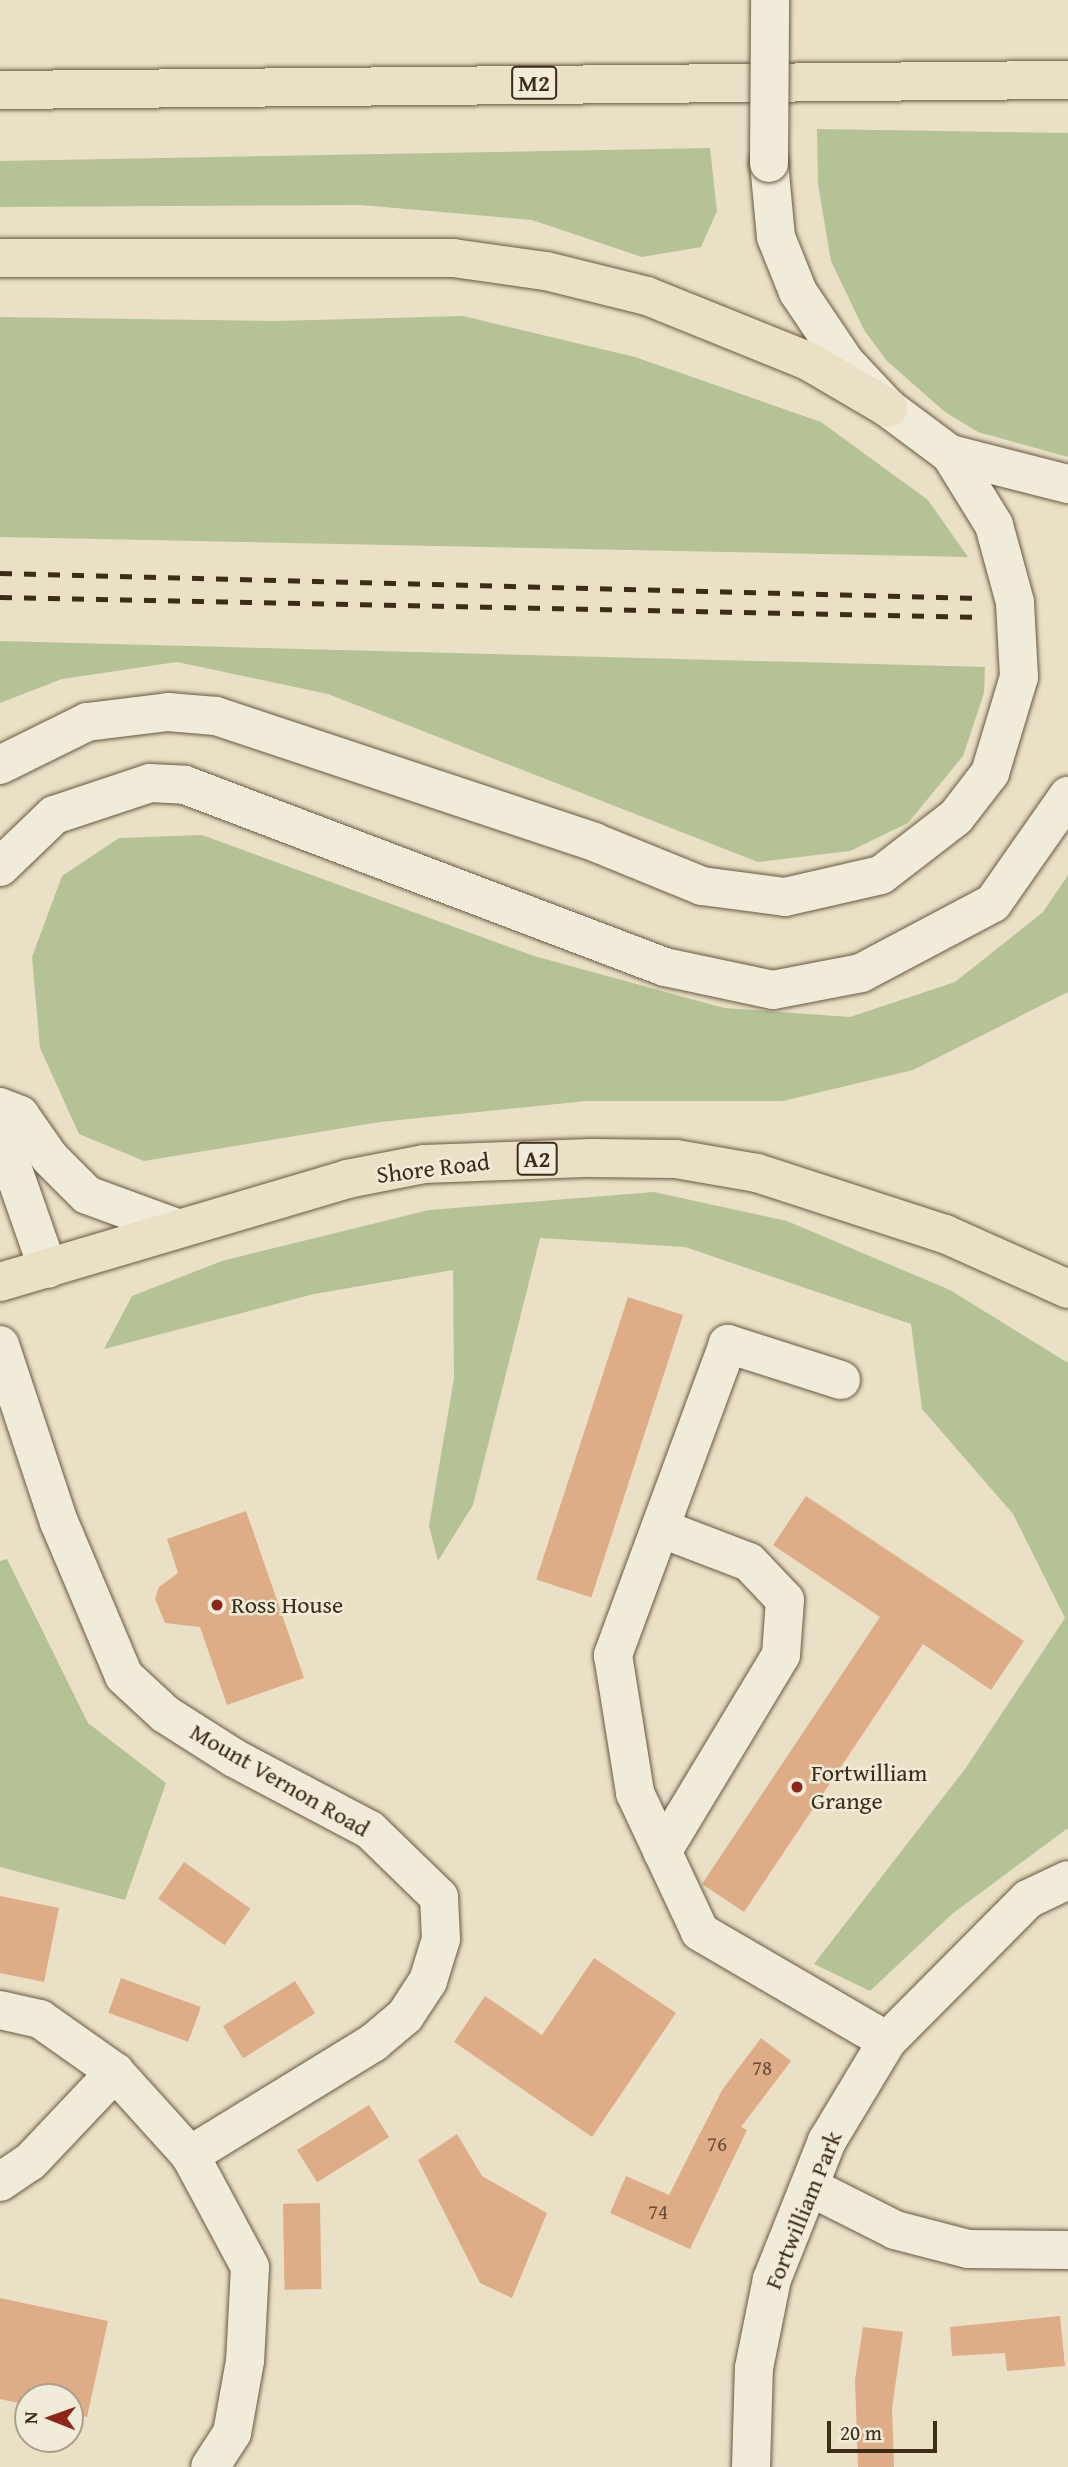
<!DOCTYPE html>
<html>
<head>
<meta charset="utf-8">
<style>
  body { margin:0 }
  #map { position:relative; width:1068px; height:2467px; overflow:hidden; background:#eae0c6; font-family:"Gentium Book Plus",serif }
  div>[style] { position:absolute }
  .green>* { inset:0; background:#b5c296 }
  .building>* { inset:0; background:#dfac88; transform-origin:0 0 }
  .roads { filter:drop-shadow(0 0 2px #685942) drop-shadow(0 0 2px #685942) }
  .minor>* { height:38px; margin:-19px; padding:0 19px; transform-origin:19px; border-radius:19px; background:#f1ebda }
  .major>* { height:38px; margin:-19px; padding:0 19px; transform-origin:19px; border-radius:19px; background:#eae0c6 }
  .highway>* { height:38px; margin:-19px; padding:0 19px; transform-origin:19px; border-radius:19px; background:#eae0c6 }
  .rail>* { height:5px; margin-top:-2.5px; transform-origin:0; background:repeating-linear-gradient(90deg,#3d2c16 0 12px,transparent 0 24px) }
  .bridges { filter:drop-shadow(0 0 2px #685942) drop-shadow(0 0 2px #685942) }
  .minor-bridge>* { height:38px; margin:-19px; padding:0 19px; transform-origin:19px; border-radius:19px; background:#f1ebda }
  .dots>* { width:19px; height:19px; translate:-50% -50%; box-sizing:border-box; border:4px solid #f1ebda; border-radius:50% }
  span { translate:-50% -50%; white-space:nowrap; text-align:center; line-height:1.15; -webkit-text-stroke:5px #f1ebda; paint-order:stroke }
  .number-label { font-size:21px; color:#664c32 }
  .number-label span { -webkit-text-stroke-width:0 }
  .shield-label span { padding:2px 5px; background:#f1ebda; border:2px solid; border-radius:5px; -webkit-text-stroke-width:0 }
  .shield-label { font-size:23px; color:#3d2c16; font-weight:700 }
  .street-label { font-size:24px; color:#3d2c16 }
  .poi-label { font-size:24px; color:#3d2c16 }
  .left { translate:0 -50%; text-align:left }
  .north { position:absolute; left:14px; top:2383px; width:70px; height:70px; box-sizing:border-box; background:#f1ebda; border:2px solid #a99f8c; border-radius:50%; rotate:271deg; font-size:19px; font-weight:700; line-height:28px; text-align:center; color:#3d2c16 }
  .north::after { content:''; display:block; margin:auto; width:24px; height:32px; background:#8f2418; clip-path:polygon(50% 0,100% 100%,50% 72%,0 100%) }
  .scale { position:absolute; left:827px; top:2421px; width:110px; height:32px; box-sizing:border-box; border:4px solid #3d2c16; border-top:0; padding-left:9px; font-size:21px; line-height:24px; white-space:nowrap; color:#3d2c16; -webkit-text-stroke:5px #f1ebda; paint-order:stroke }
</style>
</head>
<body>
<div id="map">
  <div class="green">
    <div style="clip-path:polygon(817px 129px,1068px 133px,1068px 457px,978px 432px,945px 412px,887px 361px,864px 330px,831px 261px,818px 184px)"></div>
    <div style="clip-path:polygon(710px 148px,717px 211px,701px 247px,642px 257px,532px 220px,361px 205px,0 207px,0 161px)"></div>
    <div style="clip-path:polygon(463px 316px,635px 357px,821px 422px,928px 500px,968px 557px,0 537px,0 317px,276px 321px)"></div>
    <div style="clip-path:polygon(0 641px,985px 667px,984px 693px,963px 756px,908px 823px,850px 851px,758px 862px,328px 694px,177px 662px,62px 679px,0 703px)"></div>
    <div style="clip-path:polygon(202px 835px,534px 956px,724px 1008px,850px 1017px,955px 982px,1043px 912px,1068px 875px,1068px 992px,913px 1070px,783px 1101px,586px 1101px,380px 1122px,144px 1161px,79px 1134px,40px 1048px,32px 957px,62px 876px,119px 838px)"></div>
    <div style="clip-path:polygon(654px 1192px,787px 1221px,950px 1290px,1068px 1363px,1068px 1828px,952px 1914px,870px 1991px,814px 1964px,965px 1769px,1065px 1618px,1013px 1514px,922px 1409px,911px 1324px,685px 1247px,540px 1238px,473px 1505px,438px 1561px,429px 1526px,454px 1378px,453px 1270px,314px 1294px,104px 1349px,132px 1296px,222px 1261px,429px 1210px)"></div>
    <div style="clip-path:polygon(7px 1559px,88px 1723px,166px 1783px,125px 1900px,0 1867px,0 1561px)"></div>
  </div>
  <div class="building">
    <div style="left:628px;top:1297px;width:58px;height:297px;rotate:18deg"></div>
    <div style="clip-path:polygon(806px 1496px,1024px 1641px,991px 1690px,923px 1644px,744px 1912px,702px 1884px,880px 1617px,773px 1545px)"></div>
    <div style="clip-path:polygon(246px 1511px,304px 1678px,227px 1705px,200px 1627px,165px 1623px,155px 1599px,159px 1587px,178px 1573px,167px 1539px)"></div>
    <div style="left:184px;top:1862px;width:81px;height:45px;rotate:35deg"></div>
    <div style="clip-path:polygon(0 1896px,59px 1908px,44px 1982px,0 1973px)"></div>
    <div style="clip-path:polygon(594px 1958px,676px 2013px,592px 2137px,454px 2042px,485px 1996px,542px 2035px)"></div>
    <div style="left:121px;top:1978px;width:85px;height:37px;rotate:20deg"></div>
    <div style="left:295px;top:1981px;width:38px;height:85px;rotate:58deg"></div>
    <div style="clip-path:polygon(761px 2038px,791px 2061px,741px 2127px,747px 2130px,690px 2249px,610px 2213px,626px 2176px,669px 2195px,722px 2090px)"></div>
    <div style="left:369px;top:2105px;width:38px;height:85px;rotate:58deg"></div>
    <div style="clip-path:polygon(457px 2134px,482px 2176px,547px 2213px,512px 2298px,480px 2283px,418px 2160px)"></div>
    <div style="left:320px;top:2203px;width:86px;height:37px;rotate:89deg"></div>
    <div style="clip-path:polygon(0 2298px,108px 2321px,87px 2417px,70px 2413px,70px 2397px,28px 2397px,28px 2405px,0 2399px)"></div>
    <div style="clip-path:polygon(1060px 2316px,1065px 2366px,1007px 2371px,1005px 2353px,952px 2356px,950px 2327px)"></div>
    <div style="clip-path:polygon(863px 2327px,903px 2332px,892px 2408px,894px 2467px,858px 2467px,855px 2380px)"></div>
  </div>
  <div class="roads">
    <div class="minor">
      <div style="left:769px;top:163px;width:74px;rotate:84.6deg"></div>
      <div style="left:776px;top:237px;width:59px;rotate:68.2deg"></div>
      <div style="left:798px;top:292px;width:84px;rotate:56.1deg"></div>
      <div style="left:845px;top:362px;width:63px;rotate:46.9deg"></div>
      <div style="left:888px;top:408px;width:77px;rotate:36.6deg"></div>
      <div style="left:950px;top:454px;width:122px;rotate:14.3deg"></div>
      <div style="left:0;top:765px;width:97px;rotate:-26.3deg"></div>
      <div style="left:87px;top:722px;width:82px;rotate:-7deg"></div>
      <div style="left:168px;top:712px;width:48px;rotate:4.8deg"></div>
      <div style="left:216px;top:716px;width:398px;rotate:18.4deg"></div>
      <div style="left:594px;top:842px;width:117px;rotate:22.2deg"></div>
      <div style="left:702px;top:886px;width:84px;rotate:7.5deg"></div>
      <div style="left:785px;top:897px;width:98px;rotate:-12.9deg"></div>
      <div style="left:881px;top:875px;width:95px;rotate:-37.7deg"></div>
      <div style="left:956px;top:817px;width:56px;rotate:-52.3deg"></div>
      <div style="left:990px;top:773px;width:100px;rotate:-73.2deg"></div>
      <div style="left:1019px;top:677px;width:75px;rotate:-93.1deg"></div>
      <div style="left:1015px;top:602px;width:80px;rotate:-105.3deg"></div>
      <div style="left:994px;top:525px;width:84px;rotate:-121.8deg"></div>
      <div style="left:0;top:867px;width:75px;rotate:-43.9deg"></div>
      <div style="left:54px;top:815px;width:101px;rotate:-18.4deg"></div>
      <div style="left:150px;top:783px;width:35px;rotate:3deg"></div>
      <div style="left:185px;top:785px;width:513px;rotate:20.77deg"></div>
      <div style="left:665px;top:967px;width:110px;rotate:12deg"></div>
      <div style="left:773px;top:990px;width:90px;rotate:-10.9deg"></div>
      <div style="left:861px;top:973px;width:149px;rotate:-27.9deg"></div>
      <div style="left:993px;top:903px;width:131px;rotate:-55deg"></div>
      <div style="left:0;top:1107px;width:22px;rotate:22deg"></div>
      <div style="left:20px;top:1115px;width:52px;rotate:55.1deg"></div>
      <div style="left:50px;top:1158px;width:52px;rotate:45deg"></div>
      <div style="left:87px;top:1195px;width:96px;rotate:20.1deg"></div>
      <div style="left:0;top:1132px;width:145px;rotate:70.7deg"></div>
      <div style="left:0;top:1345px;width:187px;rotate:71.6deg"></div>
      <div style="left:59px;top:1522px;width:167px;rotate:67.1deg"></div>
      <div style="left:124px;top:1676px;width:56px;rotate:42.8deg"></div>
      <div style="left:165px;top:1714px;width:82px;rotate:32.5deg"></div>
      <div style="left:234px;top:1758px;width:154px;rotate:27.9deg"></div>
      <div style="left:370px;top:1830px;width:96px;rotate:44.2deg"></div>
      <div style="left:439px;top:1897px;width:42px;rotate:87.3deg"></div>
      <div style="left:441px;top:1939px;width:44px;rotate:107.2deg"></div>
      <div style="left:428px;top:1981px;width:42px;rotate:123.3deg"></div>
      <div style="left:405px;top:2016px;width:42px;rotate:139.8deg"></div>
      <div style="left:373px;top:2043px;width:215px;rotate:148.5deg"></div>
      <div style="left:841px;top:1380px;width:119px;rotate:-162.3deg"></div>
      <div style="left:728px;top:1344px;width:332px;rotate:110.3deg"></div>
      <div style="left:613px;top:1655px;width:140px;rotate:80.9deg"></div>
      <div style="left:635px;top:1793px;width:153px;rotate:64.9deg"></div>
      <div style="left:700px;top:1932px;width:216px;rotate:30.2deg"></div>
      <div style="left:660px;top:1528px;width:95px;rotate:20.9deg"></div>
      <div style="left:749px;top:1562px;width:52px;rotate:46.5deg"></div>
      <div style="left:785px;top:1600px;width:55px;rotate:94.2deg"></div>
      <div style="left:781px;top:1655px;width:230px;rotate:121.1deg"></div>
      <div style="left:0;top:2010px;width:41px;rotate:12.7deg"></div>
      <div style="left:40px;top:2019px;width:92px;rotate:35.2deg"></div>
      <div style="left:115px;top:2072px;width:112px;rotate:47.9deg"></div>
      <div style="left:190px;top:2155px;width:127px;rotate:61.8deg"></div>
      <div style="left:250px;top:2267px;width:94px;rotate:93deg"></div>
      <div style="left:245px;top:2361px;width:73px;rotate:100.2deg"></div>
      <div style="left:232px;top:2433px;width:40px;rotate:122.9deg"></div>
      <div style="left:0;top:2182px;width:36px;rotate:-34deg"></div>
      <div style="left:30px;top:2162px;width:124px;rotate:-46.6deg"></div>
      <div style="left:810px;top:2187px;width:95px;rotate:26.8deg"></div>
      <div style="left:895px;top:2230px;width:75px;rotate:14.6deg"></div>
      <div style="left:968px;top:2249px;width:100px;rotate:0.6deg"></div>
      <div style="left:751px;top:2467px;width:99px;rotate:-88.3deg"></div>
      <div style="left:754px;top:2368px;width:91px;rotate:-78.6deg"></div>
      <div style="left:772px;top:2279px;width:149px;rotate:-68.3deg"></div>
      <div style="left:827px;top:2141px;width:117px;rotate:-59deg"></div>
      <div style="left:887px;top:2041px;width:200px;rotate:-45.2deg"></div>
      <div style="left:1028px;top:1899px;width:44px;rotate:-25.4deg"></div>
    </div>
    <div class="major">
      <div style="left:0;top:1282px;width:362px;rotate:-16.5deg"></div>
      <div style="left:347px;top:1179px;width:78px;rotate:-11deg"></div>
      <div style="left:424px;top:1164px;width:167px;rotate:-2.1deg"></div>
      <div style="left:591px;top:1158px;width:85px;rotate:0.7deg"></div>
      <div style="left:676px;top:1159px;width:82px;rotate:9.8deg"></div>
      <div style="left:757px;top:1173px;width:198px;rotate:18deg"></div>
      <div style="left:945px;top:1234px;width:135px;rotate:24.1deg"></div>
    </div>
    <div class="highway">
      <div style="left:0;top:90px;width:1068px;rotate:-0.54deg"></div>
      <div style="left:0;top:258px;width:453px"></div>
      <div style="left:453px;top:258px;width:94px;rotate:8deg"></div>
      <div style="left:546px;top:271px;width:104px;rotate:13.9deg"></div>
      <div style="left:647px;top:296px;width:174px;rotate:22deg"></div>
      <div style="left:808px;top:361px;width:93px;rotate:30.4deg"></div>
    </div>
  </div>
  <div class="rail">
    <div style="left:0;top:573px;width:979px;rotate:1.46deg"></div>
    <div style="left:0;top:597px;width:984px;rotate:1.16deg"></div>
  </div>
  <div class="bridges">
    <div class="minor-bridge">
      <div style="left:769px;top:163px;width:163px;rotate:-89.6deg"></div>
    </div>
  </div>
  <div class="dots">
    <div style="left:217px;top:1605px;background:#8f2418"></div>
    <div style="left:797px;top:1787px;background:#8f2418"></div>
  </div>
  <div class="number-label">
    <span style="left:762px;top:2068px">78</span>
    <span style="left:717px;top:2144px">76</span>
    <span style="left:658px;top:2212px">74</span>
  </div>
  <div class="shield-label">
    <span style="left:534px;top:83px">M2</span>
    <span style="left:537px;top:1159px">A2</span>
  </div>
  <div class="street-label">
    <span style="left:433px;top:1168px;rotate:-7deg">Shore Road</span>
    <span style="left:280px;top:1780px;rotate:30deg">Mount Vernon Road</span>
    <span style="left:803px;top:2210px;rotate:-68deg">Fortwilliam Park</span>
  </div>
  <div class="poi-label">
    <span class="left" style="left:231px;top:1605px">Ross House</span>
    <span class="left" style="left:811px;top:1787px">Fortwilliam<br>Grange</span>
  </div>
  <div class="north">N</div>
  <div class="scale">20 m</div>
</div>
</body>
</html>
